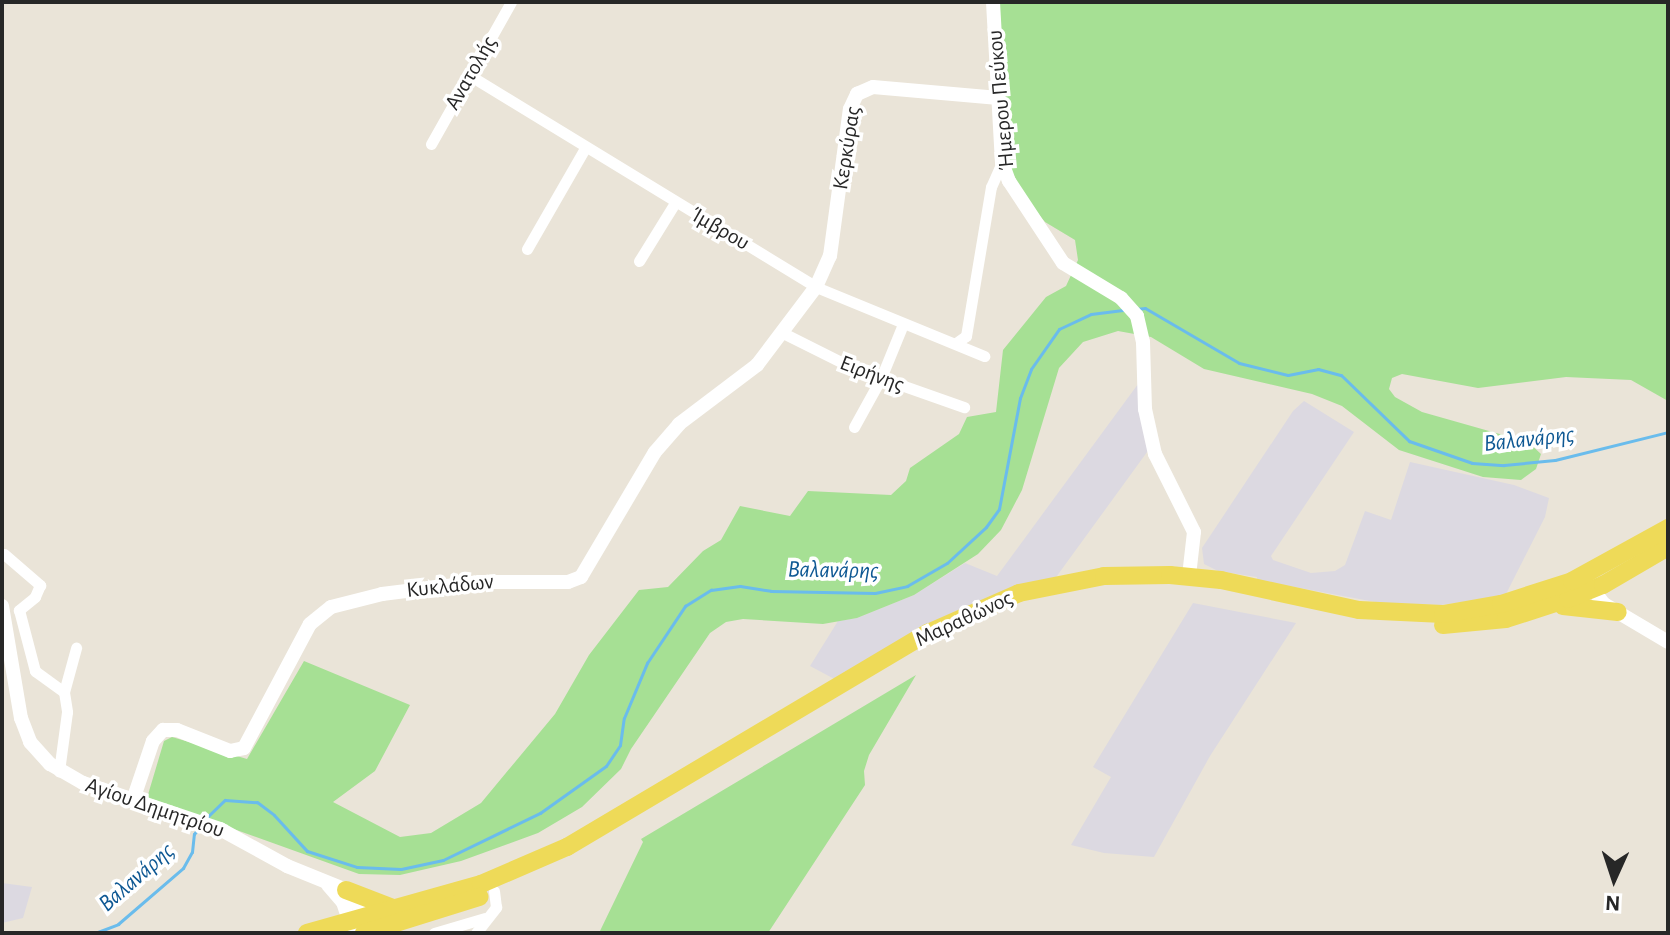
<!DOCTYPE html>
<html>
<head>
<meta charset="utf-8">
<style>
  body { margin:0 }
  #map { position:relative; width:1670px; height:935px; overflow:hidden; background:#eae4d8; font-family:"Alegreya Sans",sans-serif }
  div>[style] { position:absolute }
  .industrial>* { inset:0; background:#dcd9e1 }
  .green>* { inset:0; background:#a6e094 }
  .stream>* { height:3px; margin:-1.5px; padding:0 1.5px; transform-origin:1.5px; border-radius:1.5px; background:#6abcec }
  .minor>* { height:11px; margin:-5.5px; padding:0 5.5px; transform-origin:5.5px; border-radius:5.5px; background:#fff }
  .tertiary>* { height:14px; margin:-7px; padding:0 7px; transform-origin:7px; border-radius:7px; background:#fff }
  .primary>* { height:18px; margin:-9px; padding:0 9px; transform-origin:9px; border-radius:9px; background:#eeda58 }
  span { translate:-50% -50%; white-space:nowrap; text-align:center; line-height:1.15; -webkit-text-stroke:7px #fff; paint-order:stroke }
  .street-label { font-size:22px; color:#272727 }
  .water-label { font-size:24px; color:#0e5893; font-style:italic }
  .frame { position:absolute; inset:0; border:4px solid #272727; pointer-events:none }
  .north { position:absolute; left:1574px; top:839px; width:80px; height:80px; -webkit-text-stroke:6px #fff; paint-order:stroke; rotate:183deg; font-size:22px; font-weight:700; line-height:32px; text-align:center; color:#272727 }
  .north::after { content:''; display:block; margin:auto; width:28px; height:36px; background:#272727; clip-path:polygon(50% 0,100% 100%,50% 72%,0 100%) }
</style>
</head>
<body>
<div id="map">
  <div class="industrial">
    <div style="clip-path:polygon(1141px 380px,1150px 448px,1054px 580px,840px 682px,810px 666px,838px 621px,857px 618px,914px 595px,965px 563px,997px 576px)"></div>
    <div style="clip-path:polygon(1304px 401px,1354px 432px,1271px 556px,1273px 560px,1311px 573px,1335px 571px,1345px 565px,1365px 511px,1391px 520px,1410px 462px,1514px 485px,1549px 498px,1545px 517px,1505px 596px,1441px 605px,1381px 603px,1257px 580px,1257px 577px,1218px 571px,1204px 564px,1202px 548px,1293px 411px)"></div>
    <div style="clip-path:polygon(1193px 603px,1296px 623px,1210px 756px,1154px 857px,1104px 853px,1071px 845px,1111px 777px,1093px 767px)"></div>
    <div style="clip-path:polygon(2px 883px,32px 887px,23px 918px,2px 923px)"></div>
  </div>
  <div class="green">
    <div style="clip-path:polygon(999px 2px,1668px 2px,1668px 401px,1631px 380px,1566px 377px,1478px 388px,1402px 374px,1392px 378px,1389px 389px,1395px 397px,1422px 412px,1528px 442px,1541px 454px,1536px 469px,1521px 480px,1483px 477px,1399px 450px,1342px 406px,1312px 394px,1204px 369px,1151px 337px,1118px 331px,1083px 342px,1059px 368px,1022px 490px,1001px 530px,978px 554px,914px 595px,857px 618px,823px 624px,743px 619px,726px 622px,710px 633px,631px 749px,621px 769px,582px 807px,538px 833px,461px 861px,400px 875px,359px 874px,147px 798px,164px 741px,172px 737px,247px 759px,304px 661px,410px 705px,375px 771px,333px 802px,400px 837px,431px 833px,481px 803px,555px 714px,589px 655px,639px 590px,668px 587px,703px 551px,721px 540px,740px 506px,790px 516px,808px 491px,891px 495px,906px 481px,910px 468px,959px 434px,967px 417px,996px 412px,1003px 350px,1046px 297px,1066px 286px,1078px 260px,1075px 240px,1045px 222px,1024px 197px,1009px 165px)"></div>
    <div style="clip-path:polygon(916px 675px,869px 755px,864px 771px,865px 785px,768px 933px,599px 933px,643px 842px,641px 839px)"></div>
  </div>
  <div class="stream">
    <div style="left:1136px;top:309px;width:9px;rotate:-6deg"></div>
    <div style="left:1145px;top:308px;width:109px;rotate:30.3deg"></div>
    <div style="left:1239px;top:363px;width:50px;rotate:13.8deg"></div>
    <div style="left:1288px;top:375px;width:31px;rotate:-11deg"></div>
    <div style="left:1318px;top:369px;width:24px;rotate:15deg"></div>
    <div style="left:1341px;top:375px;width:95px;rotate:44.1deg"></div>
    <div style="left:1409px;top:441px;width:67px;rotate:19.2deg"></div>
    <div style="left:1472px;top:463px;width:32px;rotate:4deg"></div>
    <div style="left:1504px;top:465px;width:51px;rotate:-5.6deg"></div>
    <div style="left:1555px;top:460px;width:116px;rotate:-13.9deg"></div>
    <div style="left:204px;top:820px;width:29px;rotate:-44deg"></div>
    <div style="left:225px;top:800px;width:32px;rotate:4deg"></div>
    <div style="left:257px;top:802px;width:21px;rotate:37deg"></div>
    <div style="left:274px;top:815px;width:49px;rotate:47.5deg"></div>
    <div style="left:307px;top:851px;width:52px;rotate:17.7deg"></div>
    <div style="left:357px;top:867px;width:44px;rotate:2.6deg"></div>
    <div style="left:401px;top:869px;width:43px;rotate:-12.1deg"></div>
    <div style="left:443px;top:860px;width:108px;rotate:-25.9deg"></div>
    <div style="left:540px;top:813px;width:81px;rotate:-35.5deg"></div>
    <div style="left:606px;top:766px;width:25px;rotate:-56deg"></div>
    <div style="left:620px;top:745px;width:27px;rotate:-82deg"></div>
    <div style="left:624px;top:718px;width:60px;rotate:-67.3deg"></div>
    <div style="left:647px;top:663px;width:69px;rotate:-56.3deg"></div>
    <div style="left:685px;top:606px;width:31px;rotate:-32deg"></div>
    <div style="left:711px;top:590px;width:29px;rotate:-8deg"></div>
    <div style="left:740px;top:586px;width:31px;rotate:9deg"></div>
    <div style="left:771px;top:591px;width:104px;rotate:1.1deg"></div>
    <div style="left:875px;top:593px;width:33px;rotate:-12deg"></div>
    <div style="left:907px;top:586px;width:46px;rotate:-29.9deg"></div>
    <div style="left:947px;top:563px;width:53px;rotate:-42.7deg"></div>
    <div style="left:986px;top:527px;width:22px;rotate:-54deg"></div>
    <div style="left:999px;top:509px;width:113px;rotate:-79.3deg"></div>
    <div style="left:1020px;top:398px;width:31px;rotate:-69deg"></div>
    <div style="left:1031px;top:369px;width:49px;rotate:-55deg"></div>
    <div style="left:1059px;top:329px;width:35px;rotate:-25deg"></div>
    <div style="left:1091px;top:314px;width:34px;rotate:-7deg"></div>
    <div style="left:95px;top:933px;width:25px;rotate:-21deg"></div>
    <div style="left:118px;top:924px;width:86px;rotate:-40.7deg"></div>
    <div style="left:183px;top:868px;width:18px;rotate:-61deg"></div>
    <div style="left:192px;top:852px;width:18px;rotate:-84deg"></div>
    <div style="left:194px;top:834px;width:10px;rotate:-53deg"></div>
  </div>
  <div class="minor">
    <div style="left:469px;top:75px;width:407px;rotate:31.4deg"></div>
    <div style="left:816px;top:287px;width:182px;rotate:22.3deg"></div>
    <div style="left:431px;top:144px;width:163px;rotate:-60.6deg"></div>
    <div style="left:527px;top:249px;width:116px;rotate:-60.1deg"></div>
    <div style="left:639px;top:261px;width:68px;rotate:-58.2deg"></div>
    <div style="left:783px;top:333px;width:78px;rotate:26.6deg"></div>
    <div style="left:853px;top:368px;width:118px;rotate:19.4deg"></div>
    <div style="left:956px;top:343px;width:12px;rotate:-35deg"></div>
    <div style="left:966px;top:336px;width:151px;rotate:-80.5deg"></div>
    <div style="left:991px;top:187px;width:27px;rotate:-66deg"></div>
    <div style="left:854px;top:427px;width:56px;rotate:-61.1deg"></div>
    <div style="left:881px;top:378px;width:58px;rotate:-67.8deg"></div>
    <div style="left:4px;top:554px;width:48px;rotate:40.7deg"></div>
    <div style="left:40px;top:585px;width:13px;rotate:113deg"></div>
    <div style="left:35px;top:597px;width:21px;rotate:141deg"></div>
    <div style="left:19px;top:610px;width:63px;rotate:75.3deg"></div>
    <div style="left:35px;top:671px;width:36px;rotate:36deg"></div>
    <div style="left:64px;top:692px;width:20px;rotate:81deg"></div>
    <div style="left:67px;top:712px;width:60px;rotate:97.7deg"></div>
    <div style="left:64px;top:692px;width:46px;rotate:-74.7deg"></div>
    <div style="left:434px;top:933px;width:53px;rotate:-16.4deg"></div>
    <div style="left:476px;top:933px;width:33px;rotate:-52deg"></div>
    <div style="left:496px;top:907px;width:16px;rotate:-97deg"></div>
  </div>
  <div class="tertiary">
    <div style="left:993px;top:2px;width:160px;rotate:86.8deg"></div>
    <div style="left:1002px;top:162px;width:20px;rotate:70deg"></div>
    <div style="left:1009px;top:181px;width:98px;rotate:56.6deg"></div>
    <div style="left:1063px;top:263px;width:68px;rotate:31.1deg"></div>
    <div style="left:1121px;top:298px;width:24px;rotate:48deg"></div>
    <div style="left:1137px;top:316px;width:27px;rotate:77deg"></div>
    <div style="left:1143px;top:342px;width:67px;rotate:88.3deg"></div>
    <div style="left:1145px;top:409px;width:46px;rotate:77.5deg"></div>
    <div style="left:1155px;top:454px;width:87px;rotate:63.4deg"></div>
    <div style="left:1194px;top:532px;width:44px;rotate:96.5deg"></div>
    <div style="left:1587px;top:581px;width:29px;rotate:54deg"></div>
    <div style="left:1604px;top:604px;width:74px;rotate:30.7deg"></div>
    <div style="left:2px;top:606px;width:114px;rotate:80.4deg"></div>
    <div style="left:21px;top:718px;width:26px;rotate:69deg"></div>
    <div style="left:30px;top:742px;width:30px;rotate:48deg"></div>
    <div style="left:50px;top:764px;width:38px;rotate:30deg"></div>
    <div style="left:83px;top:783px;width:145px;rotate:18.6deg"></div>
    <div style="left:220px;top:829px;width:77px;rotate:28.9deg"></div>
    <div style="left:287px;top:866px;width:64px;rotate:22.1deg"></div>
    <div style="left:346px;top:890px;width:21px;rotate:51deg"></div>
    <div style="left:359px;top:906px;width:22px;rotate:74deg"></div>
    <div style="left:133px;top:800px;width:62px;rotate:-71.3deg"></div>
    <div style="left:153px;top:741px;width:15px;rotate:-48deg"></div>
    <div style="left:163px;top:730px;width:14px"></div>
    <div style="left:177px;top:730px;width:57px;rotate:21.6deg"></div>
    <div style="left:230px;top:751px;width:14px;rotate:-12deg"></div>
    <div style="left:244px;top:748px;width:140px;rotate:-62deg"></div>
    <div style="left:310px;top:624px;width:27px;rotate:-39deg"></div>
    <div style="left:331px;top:607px;width:53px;rotate:-14.3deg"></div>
    <div style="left:382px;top:594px;width:98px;rotate:-7.1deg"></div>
    <div style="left:479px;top:582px;width:89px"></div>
    <div style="left:568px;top:582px;width:14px;rotate:-21deg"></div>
    <div style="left:581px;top:577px;width:145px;rotate:-59.4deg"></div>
    <div style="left:655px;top:452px;width:37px;rotate:-49deg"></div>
    <div style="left:679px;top:424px;width:98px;rotate:-37.1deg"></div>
    <div style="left:757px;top:365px;width:98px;rotate:-52.9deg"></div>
    <div style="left:816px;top:287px;width:34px;rotate:-66deg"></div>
    <div style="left:830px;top:256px;width:148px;rotate:-82.3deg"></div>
    <div style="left:850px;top:109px;width:17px;rotate:-65deg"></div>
    <div style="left:857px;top:94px;width:17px;rotate:-24deg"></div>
    <div style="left:873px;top:87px;width:126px;rotate:5deg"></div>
    <div style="left:328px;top:885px;width:23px;rotate:49deg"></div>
    <div style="left:343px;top:902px;width:33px;rotate:72deg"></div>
  </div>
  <div class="primary">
    <div style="left:1563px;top:606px;width:55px;rotate:6.2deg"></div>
    <div style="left:1443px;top:625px;width:63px;rotate:-5.4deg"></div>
    <div style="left:1506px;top:619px;width:65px;rotate:-17.9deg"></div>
    <div style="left:1568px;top:599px;width:38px;rotate:-22deg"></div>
    <div style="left:1603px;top:585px;width:75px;rotate:-30.3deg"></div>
    <div style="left:346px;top:890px;width:50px;rotate:21deg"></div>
    <div style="left:307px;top:933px;width:181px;rotate:-15.7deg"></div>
    <div style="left:481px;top:884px;width:94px;rotate:-23.3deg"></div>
    <div style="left:567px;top:847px;width:420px;rotate:-30.7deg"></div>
    <div style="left:928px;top:633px;width:99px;rotate:-23.7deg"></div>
    <div style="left:1019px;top:593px;width:87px;rotate:-11.3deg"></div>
    <div style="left:1104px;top:576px;width:66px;rotate:-0.9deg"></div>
    <div style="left:1170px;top:575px;width:51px;rotate:5.6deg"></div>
    <div style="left:1221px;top:580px;width:141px;rotate:12.3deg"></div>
    <div style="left:1359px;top:610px;width:84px;rotate:2.7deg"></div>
    <div style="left:1443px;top:614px;width:59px;rotate:-9.8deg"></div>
    <div style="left:1501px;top:604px;width:75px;rotate:-17.9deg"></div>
    <div style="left:1572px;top:581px;width:110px;rotate:-28.9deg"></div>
    <div style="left:364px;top:933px;width:121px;rotate:-17.4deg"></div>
  </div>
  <div class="street-label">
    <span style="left:471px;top:73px;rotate:-60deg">Ανατολής</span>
    <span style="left:1001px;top:100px;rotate:-95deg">Ήμερου Πεύκου</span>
    <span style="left:847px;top:148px;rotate:-81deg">Κερκύρας</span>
    <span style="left:720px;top:229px;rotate:30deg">Ίμβρου</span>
    <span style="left:872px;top:374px;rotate:21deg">Ειρήνης</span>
    <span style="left:450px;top:586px;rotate:-6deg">Κυκλάδων</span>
    <span style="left:964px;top:619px;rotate:-25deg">Μαραθώνος</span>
    <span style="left:155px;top:808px;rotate:19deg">Αγίου Δημητρίου</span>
  </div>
  <div class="water-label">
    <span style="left:1529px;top:440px;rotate:-6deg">Βαλανάρης</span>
    <span style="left:833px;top:571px;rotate:1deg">Βαλανάρης</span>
    <span style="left:137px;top:878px;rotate:-41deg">Βαλανάρης</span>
  </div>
  <div class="frame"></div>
  <div class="north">N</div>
</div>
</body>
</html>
